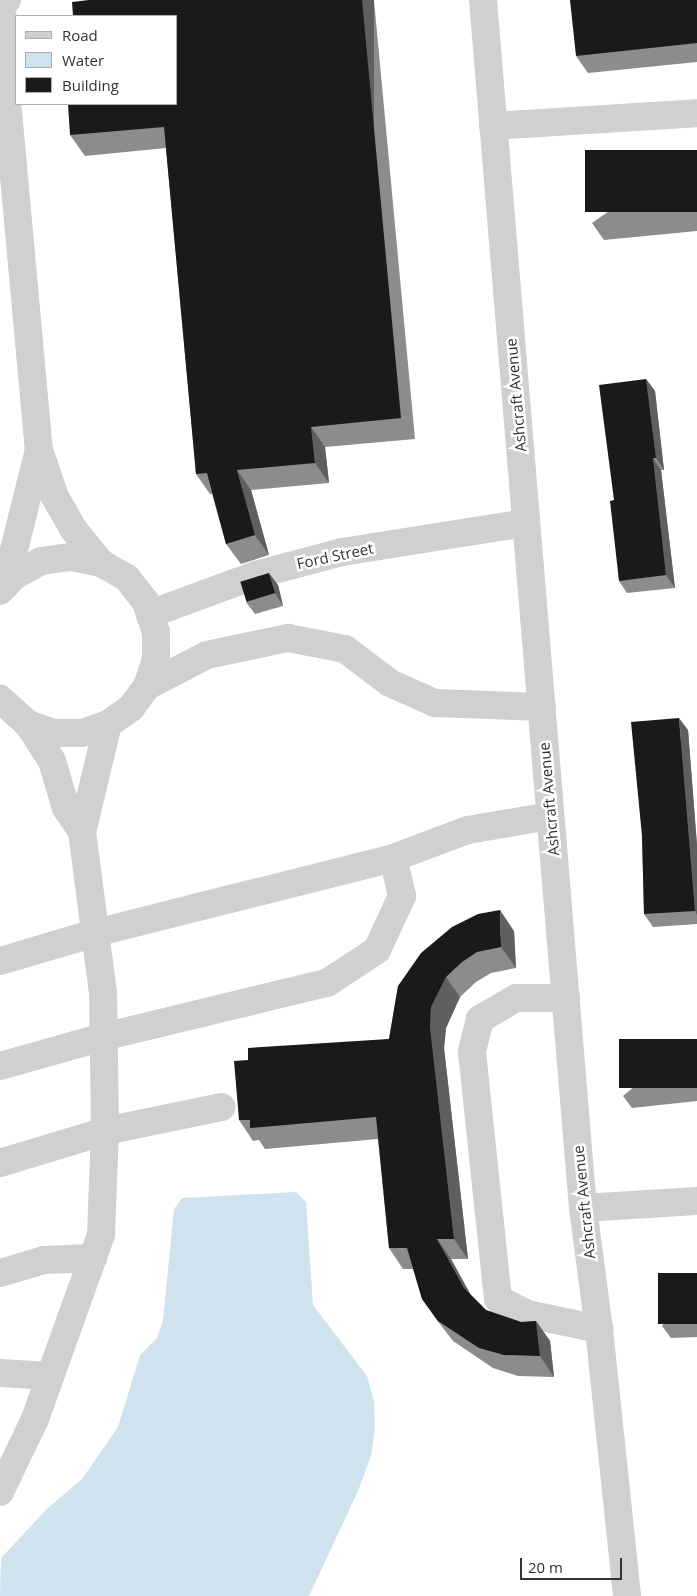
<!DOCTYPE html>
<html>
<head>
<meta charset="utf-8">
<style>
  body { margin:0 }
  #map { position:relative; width:697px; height:1596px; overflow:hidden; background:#fff; font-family:"Open Sans",sans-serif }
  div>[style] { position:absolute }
  .water>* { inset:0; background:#cfe2ee }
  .minor>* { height:28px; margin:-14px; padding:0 14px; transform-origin:14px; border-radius:14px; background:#d0d0d0 }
  .wall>* { inset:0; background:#8c8c8c }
  .shaded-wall>* { inset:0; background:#5f5f5f; transform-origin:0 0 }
  .building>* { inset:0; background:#1a1a1a; transform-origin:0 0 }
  span { translate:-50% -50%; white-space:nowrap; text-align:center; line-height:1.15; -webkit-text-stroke:5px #fff; paint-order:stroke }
  .street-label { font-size:15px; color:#333 }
  .legend { position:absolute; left:15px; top:15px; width:162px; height:90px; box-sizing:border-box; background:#fff; border:1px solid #adadad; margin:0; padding:6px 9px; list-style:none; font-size:15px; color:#333 }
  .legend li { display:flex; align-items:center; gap:10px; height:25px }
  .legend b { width:25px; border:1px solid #adadad }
  .scale { position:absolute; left:520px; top:1558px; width:102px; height:22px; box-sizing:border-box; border:2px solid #333; border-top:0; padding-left:6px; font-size:15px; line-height:18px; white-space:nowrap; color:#333; -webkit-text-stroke:4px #fff; paint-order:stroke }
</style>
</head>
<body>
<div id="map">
  <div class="water">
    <div style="clip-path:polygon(296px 1192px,306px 1202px,313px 1305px,367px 1376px,374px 1401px,375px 1428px,371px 1456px,358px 1491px,309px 1596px,0 1596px,1px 1558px,47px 1509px,82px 1479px,118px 1427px,140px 1355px,157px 1338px,163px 1320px,174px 1209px,182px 1198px)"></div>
  </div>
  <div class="minor">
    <div style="left:7px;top:0;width:9px;rotate:126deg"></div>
    <div style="left:2px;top:7px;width:71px;rotate:87.6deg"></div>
    <div style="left:5px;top:78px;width:374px;rotate:84.8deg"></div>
    <div style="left:39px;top:450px;width:50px;rotate:71.2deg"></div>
    <div style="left:55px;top:497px;width:38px;rotate:60deg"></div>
    <div style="left:74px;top:530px;width:43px;rotate:50.7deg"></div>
    <div style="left:483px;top:0;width:1212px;rotate:85.27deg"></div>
    <div style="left:583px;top:1208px;width:122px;rotate:82.5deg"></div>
    <div style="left:599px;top:1329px;width:268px;rotate:84deg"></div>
    <div style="left:493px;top:126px;width:204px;rotate:-3.6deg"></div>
    <div style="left:5px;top:586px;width:140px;rotate:-76deg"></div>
    <div style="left:0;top:591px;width:21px;rotate:-47deg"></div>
    <div style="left:14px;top:576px;width:31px;rotate:-29deg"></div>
    <div style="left:41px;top:561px;width:30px;rotate:-8deg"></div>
    <div style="left:71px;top:557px;width:31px;rotate:11deg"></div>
    <div style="left:101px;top:563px;width:30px;rotate:30deg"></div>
    <div style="left:127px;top:578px;width:31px;rotate:52deg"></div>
    <div style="left:146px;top:602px;width:32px;rotate:72deg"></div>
    <div style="left:156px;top:632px;width:27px;rotate:90deg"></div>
    <div style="left:156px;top:659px;width:28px;rotate:108deg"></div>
    <div style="left:147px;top:686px;width:27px;rotate:126deg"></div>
    <div style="left:131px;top:708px;width:28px;rotate:145deg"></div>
    <div style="left:108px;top:724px;width:28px;rotate:161deg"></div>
    <div style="left:82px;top:733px;width:28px;rotate:180deg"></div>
    <div style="left:54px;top:733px;width:28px;rotate:-161deg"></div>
    <div style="left:28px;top:724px;width:38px;rotate:-138deg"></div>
    <div style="left:150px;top:614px;width:116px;rotate:-20.2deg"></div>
    <div style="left:259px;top:574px;width:86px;rotate:-14.8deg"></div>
    <div style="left:342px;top:552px;width:186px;rotate:-9deg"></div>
    <div style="left:147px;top:686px;width:68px;rotate:-27.3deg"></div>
    <div style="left:207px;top:655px;width:83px;rotate:-11.9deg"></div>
    <div style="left:288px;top:638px;width:58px;rotate:10.9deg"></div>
    <div style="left:345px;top:649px;width:56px;rotate:37.1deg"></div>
    <div style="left:390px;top:683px;width:49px;rotate:24deg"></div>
    <div style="left:435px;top:703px;width:107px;rotate:2.1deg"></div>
    <div style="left:28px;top:724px;width:44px;rotate:57deg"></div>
    <div style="left:52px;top:761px;width:49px;rotate:73.4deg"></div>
    <div style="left:66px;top:808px;width:29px;rotate:56deg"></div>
    <div style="left:0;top:961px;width:99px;rotate:-16.4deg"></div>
    <div style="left:95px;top:933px;width:307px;rotate:-14.1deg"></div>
    <div style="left:393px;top:858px;width:80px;rotate:-20.5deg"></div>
    <div style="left:468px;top:830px;width:83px;rotate:-9.7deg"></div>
    <div style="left:566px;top:998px;width:50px;rotate:180deg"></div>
    <div style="left:516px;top:998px;width:42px;rotate:149.7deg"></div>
    <div style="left:480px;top:1019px;width:34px;rotate:104deg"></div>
    <div style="left:472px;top:1052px;width:248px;rotate:84deg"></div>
    <div style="left:498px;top:1299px;width:33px;rotate:27deg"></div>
    <div style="left:527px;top:1314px;width:74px;rotate:11.8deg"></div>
    <div style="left:0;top:1066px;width:107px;rotate:-15.7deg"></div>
    <div style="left:103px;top:1037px;width:230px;rotate:-13.6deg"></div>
    <div style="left:327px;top:983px;width:60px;rotate:-33.4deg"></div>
    <div style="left:377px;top:950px;width:60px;rotate:-65.2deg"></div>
    <div style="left:402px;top:896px;width:39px;rotate:-103deg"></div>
    <div style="left:0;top:1163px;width:110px;rotate:-16.9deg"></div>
    <div style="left:105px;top:1131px;width:119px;rotate:-11.6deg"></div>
    <div style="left:583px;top:1208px;width:114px;rotate:-3.5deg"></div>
    <div style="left:0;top:1273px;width:46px;rotate:-16.5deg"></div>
    <div style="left:44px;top:1260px;width:49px;rotate:-2.3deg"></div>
    <div style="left:0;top:1373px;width:50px;rotate:3.4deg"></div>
    <div style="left:0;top:1492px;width:81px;rotate:-64.4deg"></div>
    <div style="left:35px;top:1419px;width:195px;rotate:-70.3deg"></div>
    <div style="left:101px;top:1235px;width:104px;rotate:-87.8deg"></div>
    <div style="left:105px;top:1131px;width:138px;rotate:-90.8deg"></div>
    <div style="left:103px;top:993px;width:162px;rotate:-97.4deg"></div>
    <div style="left:82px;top:832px;width:111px;rotate:-76.5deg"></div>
  </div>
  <div class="wall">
    <div style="clip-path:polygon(89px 0,374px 0,415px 439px,325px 447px,329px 483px,251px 490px,269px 555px,241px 564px,226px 544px,212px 494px,210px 494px,196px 474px,166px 148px,85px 156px,70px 135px,176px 104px)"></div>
    <div style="clip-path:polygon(697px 0,697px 62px,588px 73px,576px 56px)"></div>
    <div style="clip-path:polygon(697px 150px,697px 231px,604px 240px,592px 223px)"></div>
    <div style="clip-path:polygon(646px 379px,655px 391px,664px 470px,661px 470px,675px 588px,627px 593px,619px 581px,614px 500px)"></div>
    <div style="clip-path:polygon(278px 585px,283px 606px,255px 614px,246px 602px)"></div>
    <div style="clip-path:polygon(688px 730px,697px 845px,697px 924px,653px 927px,644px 914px,642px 836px)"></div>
    <div style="clip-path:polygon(514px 931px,516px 968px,491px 973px,476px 982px,460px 997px,446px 1028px,444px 1048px,468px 1259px,451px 1259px,470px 1294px,486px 1310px,521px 1322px,536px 1321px,550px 1341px,554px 1377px,518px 1376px,493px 1368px,453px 1341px,436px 1319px,422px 1299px,413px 1269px,403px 1269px,389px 1248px,378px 1139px,265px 1149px,259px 1140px,253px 1141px,239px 1120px,248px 1060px,389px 1039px,398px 986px)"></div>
    <div style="clip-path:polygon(697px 1039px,697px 1101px,632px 1108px,623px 1096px,689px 1040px)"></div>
    <div style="clip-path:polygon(697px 1273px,697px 1337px,671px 1338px,662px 1326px)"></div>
  </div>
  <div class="shaded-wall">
    <div style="left:362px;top:0;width:12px;height:420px"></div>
    <div style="clip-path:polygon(646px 379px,655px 391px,664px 470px,656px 458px)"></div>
    <div style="clip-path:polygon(311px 427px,325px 447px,329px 483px,315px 463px)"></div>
    <div style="clip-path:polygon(653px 458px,661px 470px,675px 588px,666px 575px)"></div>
    <div style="clip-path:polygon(237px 470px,251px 490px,269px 555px,255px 535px)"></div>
    <div style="clip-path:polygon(269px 573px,278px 585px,283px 606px,275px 593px)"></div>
    <div style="clip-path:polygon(679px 718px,688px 730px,697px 845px,697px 915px,695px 911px)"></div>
    <div style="clip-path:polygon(500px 910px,514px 931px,516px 968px,501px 947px)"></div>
    <div style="clip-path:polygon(446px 977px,460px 997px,446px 1028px,444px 1048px,468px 1259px,454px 1239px,430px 1027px,431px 1007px)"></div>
    <div style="clip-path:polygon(437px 1239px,451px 1259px,478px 1308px,464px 1288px)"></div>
    <div style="clip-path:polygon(536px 1321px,550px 1341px,554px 1377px,540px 1356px)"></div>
  </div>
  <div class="building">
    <div style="clip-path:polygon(89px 0,362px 0,401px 418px,311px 427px,315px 463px,237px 470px,255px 535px,226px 544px,207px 473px,196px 474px,164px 127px,70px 135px,68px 104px,176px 104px,176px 16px,73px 16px,72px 2px)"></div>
    <div style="clip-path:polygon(570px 0,697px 0,697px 43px,576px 56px)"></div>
    <div style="left:697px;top:150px;width:62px;height:112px;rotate:90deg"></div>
    <div style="clip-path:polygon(646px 379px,656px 458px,653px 458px,666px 575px,619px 581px,610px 501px,614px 500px,599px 385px)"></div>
    <div style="left:269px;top:573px;width:21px;height:30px;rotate:73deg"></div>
    <div style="clip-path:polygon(679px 718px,695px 911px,644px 914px,642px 836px,631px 722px)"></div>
    <div style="clip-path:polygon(500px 910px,501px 947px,477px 952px,462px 962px,446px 977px,431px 1007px,430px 1027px,454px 1239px,437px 1239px,464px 1288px,486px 1310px,521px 1322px,536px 1321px,540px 1356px,504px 1355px,479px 1348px,438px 1321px,422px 1299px,407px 1248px,389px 1248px,376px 1117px,250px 1128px,250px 1120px,239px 1120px,234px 1061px,248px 1060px,248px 1048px,389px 1039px,398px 986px,421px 953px,452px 927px,478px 914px)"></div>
    <div style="left:697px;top:1039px;width:49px;height:78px;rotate:90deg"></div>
    <div style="left:697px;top:1273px;width:51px;height:39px;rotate:90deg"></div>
  </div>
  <div class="street-label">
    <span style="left:516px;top:395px;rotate:-95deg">Ashcraft Avenue</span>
    <span style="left:335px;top:556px;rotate:-12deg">Ford Street</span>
    <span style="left:549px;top:799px;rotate:-95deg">Ashcraft Avenue</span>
    <span style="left:584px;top:1202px;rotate:-96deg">Ashcraft Avenue</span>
  </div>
  <ul class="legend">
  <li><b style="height:6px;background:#d0d0d0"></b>Road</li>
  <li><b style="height:14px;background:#cfe2ee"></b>Water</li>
  <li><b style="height:14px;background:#1a1a1a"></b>Building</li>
  </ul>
  <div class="scale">20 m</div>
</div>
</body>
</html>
